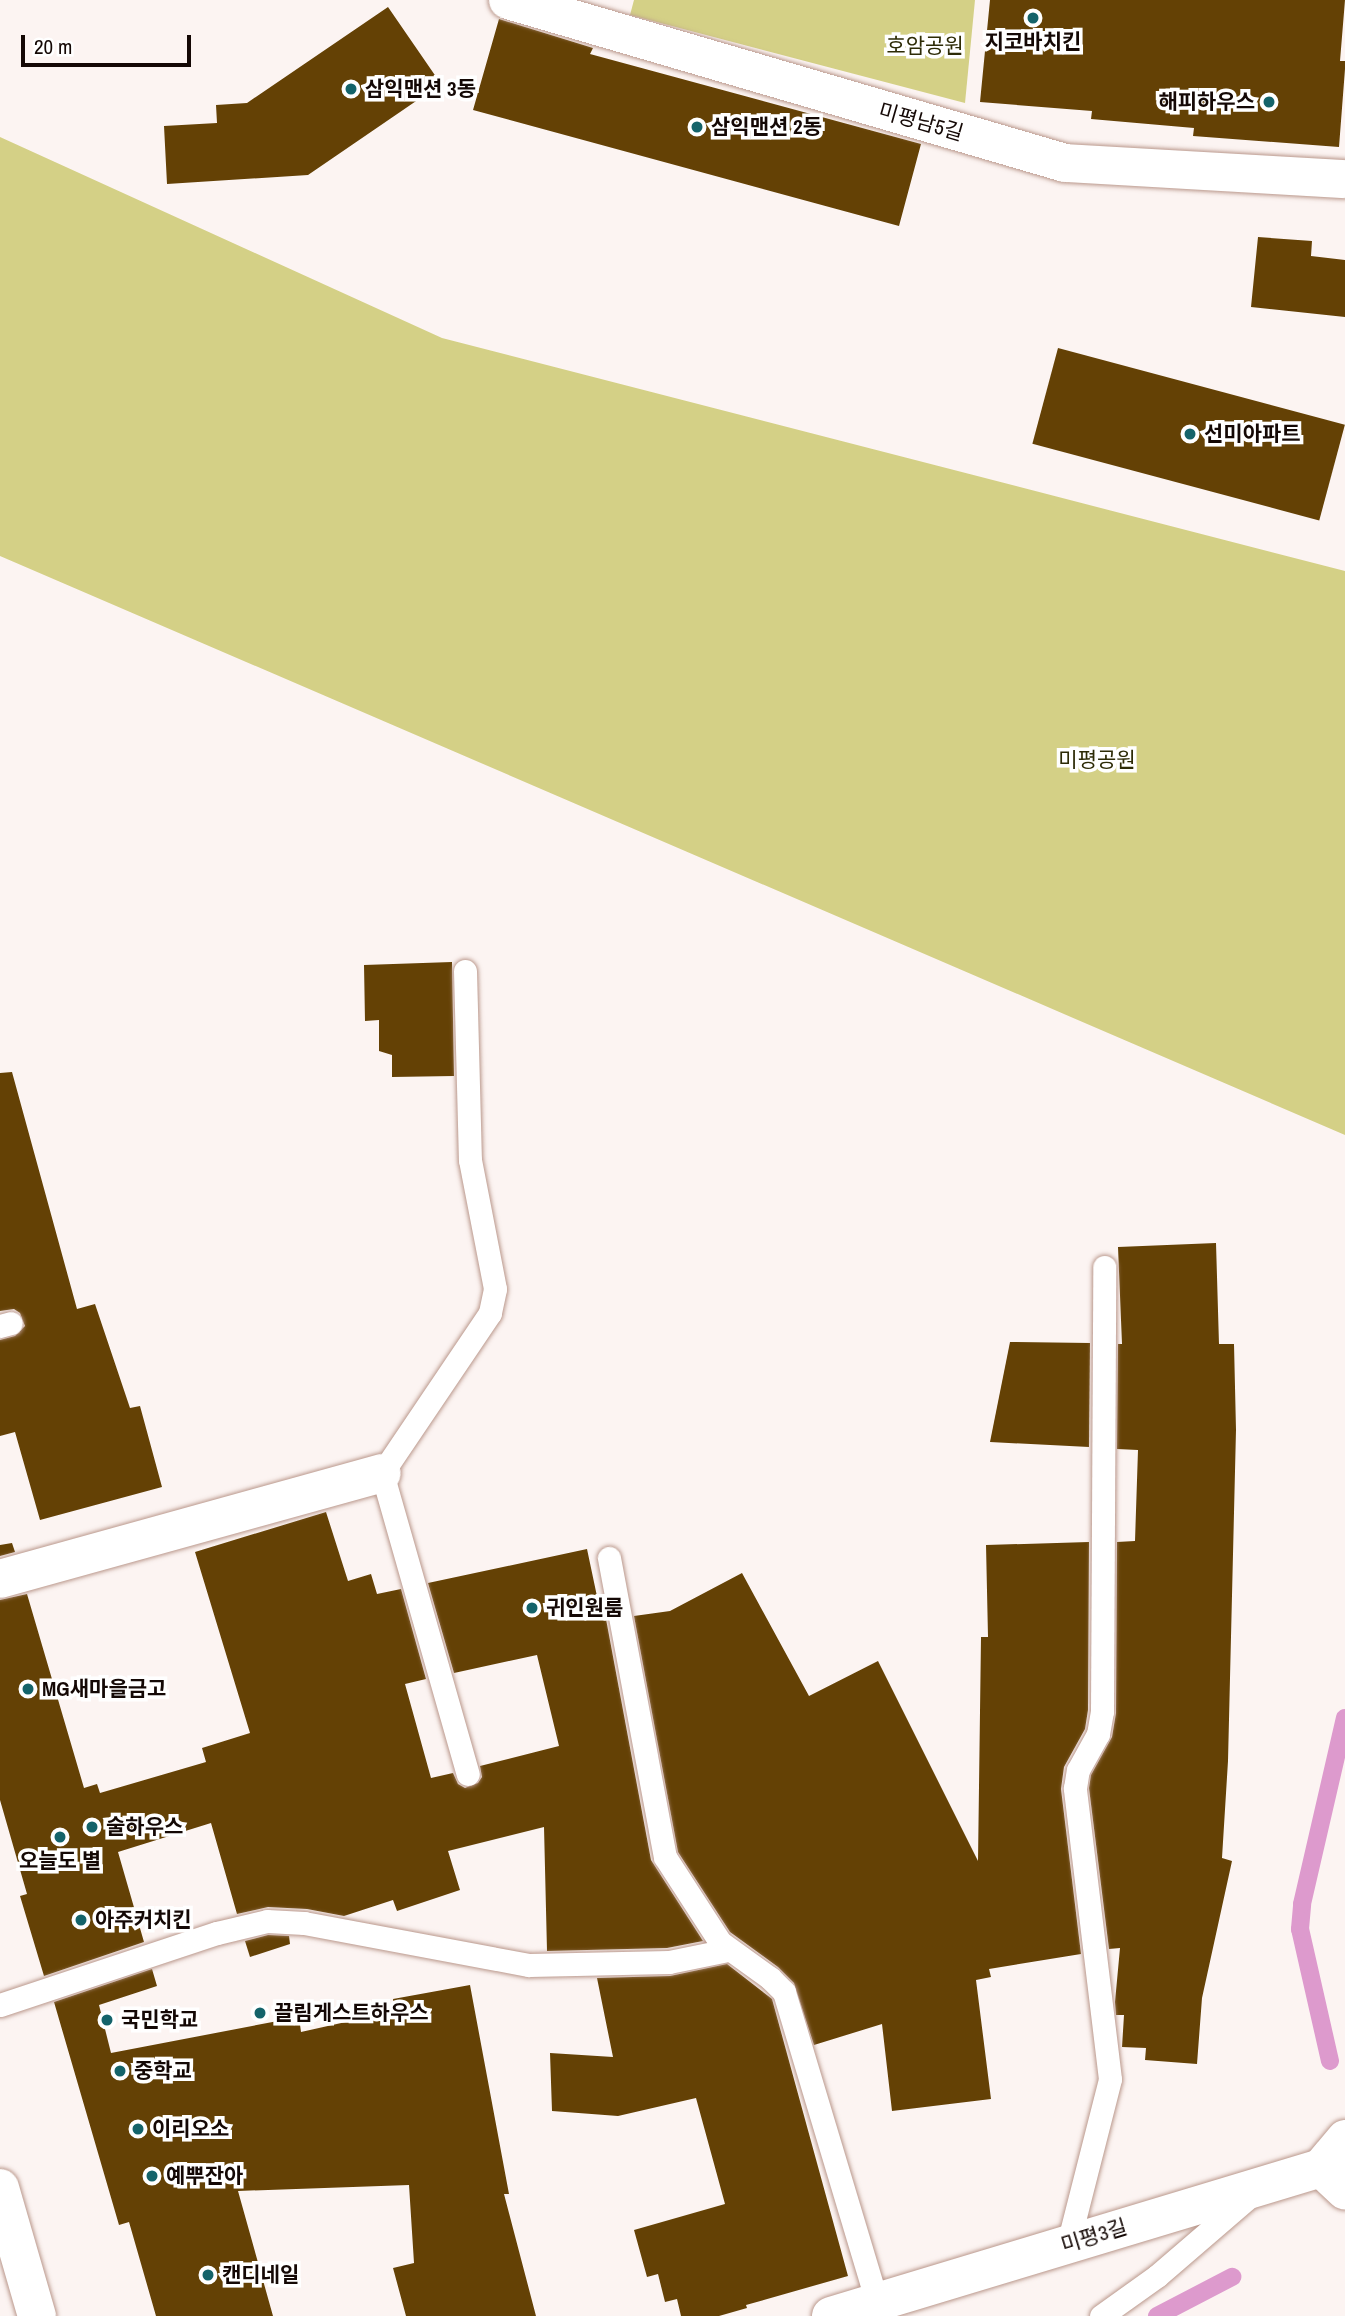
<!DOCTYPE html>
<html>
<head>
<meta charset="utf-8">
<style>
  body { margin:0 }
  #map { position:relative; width:1345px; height:2316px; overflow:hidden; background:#fcf4f2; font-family:"Archivo Narrow","Noto Sans KR",sans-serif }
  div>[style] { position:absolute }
  .green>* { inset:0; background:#d4d086 }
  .stream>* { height:18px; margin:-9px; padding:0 9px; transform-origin:9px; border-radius:9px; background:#dd9acd }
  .building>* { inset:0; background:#644105; transform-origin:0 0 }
  .roads { filter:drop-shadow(0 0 2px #ba988c) drop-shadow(0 0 2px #ba988c) }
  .service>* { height:23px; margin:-11.5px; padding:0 11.5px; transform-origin:11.5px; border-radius:11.5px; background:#fff }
  .minor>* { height:38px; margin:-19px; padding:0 19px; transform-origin:19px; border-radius:19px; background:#fff }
  .tertiary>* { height:38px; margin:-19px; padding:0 19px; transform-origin:19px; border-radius:19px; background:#fff }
  .dots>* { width:19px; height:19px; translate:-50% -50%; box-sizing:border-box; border:4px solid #fff; border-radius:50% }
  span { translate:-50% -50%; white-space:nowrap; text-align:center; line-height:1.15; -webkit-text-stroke:7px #fff; paint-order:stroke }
  .poi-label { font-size:21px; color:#140805; font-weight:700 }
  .left { translate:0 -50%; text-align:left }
  .right { translate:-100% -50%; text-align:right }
  .park-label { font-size:21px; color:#2d2b06 }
  .street-label { font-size:21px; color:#140805 }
  .scale { position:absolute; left:21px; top:35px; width:170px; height:32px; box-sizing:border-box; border:4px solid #140805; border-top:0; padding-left:9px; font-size:21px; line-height:24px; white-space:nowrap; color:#140805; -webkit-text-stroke:5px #fff; paint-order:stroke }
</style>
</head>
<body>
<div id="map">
  <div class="green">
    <div style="clip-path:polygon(634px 0,975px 0,965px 103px,630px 15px)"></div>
    <div style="clip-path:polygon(0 137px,442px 338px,1345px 571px,1345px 1135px,0 556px)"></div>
  </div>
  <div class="stream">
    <div style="left:1330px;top:2061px;width:135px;rotate:-102.8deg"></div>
    <div style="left:1300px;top:1929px;width:25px;rotate:-85deg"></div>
    <div style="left:1302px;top:1904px;width:191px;rotate:-77deg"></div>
    <div style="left:1157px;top:2316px;width:85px;rotate:-27.5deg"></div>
  </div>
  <div class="building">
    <div style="clip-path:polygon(990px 0,1345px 0,1340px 61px,1345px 61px,1345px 69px,1339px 147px,1193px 136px,1194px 128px,1091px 119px,1092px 111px,980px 102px)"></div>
    <div style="clip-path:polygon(388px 7px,441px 84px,308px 175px,167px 184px,164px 126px,217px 123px,216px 105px,247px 103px)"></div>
    <div style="clip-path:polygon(499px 19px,593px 48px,590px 54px,921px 144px,899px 226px,473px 110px)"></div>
    <div style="clip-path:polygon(1258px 237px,1312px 241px,1311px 256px,1345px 260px,1345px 317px,1251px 307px)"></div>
    <div style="left:1058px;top:348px;width:297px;height:99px;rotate:15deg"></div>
    <div style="clip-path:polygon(452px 962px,454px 1076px,392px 1077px,392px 1055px,379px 1051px,379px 1020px,365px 1021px,364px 965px)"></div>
    <div style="clip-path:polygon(12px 1072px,77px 1309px,95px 1304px,130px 1408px,140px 1406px,162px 1487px,40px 1520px,15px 1432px,0 1436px,0 1340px,15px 1336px,25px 1326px,20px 1313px,14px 1309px,0 1311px,0 1073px)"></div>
    <div style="clip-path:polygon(1216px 1243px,1219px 1344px,1234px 1344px,1236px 1430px,1228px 1761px,1222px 1858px,1232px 1861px,1202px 1998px,1197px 2064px,1145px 2060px,1146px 2048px,1122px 2047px,1124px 2015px,1116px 2015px,1115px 2002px,1120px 1948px,1109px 1949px,1089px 1788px,1091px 1775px,1112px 1737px,1116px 1713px,1117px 1542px,1135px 1541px,1138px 1450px,1117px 1449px,1118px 1344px,1122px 1344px,1118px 1247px)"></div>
    <div style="clip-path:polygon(1010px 1342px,1090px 1343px,1089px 1447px,990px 1442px)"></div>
    <div style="clip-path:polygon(326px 1512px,348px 1581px,371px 1574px,377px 1594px,401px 1589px,426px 1679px,405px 1684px,431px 1778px,453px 1773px,458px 1784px,465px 1788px,478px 1783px,482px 1777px,480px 1766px,559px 1746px,537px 1655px,454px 1673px,428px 1583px,587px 1549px,602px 1620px,606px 1619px,651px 1860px,703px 1941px,667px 1948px,547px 1951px,544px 1827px,448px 1851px,460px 1890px,397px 1911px,393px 1900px,344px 1916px,307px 1909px,268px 1907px,237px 1914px,211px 1823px,118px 1852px,144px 1942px,44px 1976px,20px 1896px,27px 1894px,0 1800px,0 1600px,27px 1594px,84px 1788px,97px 1784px,100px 1793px,206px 1762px,202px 1748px,250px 1733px,195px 1552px)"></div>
    <div style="clip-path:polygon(1089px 1542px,1088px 1710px,1085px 1729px,1064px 1767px,1061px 1789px,1081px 1954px,989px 1969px,991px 1977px,976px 1980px,991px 2099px,892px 2111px,882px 2024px,814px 2045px,794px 1983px,778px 1967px,730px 1932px,678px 1852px,634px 1616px,670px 1611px,742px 1573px,809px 1696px,878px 1661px,978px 1861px,981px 1637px,988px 1637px,986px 1545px)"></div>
    <div style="clip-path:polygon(12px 1543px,15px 1552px,0 1556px,0 1545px)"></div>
    <div style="clip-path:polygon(268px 1935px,289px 1936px,290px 1944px,250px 1957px,245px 1941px)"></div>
    <div style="clip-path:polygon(727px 1964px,772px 1999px,848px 2276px,746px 2305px,747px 2308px,719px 2316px,681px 2316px,677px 2299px,665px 2302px,658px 2274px,647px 2277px,634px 2230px,725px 2204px,696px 2098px,618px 2116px,552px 2111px,550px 2053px,613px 2057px,597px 1978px,670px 1976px)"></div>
    <div style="clip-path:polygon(152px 1969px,157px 1986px,99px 2005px,111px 2053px,299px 2017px,301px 2032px,395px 2011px,393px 1999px,470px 1985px,509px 2194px,504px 2194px,536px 2316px,406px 2316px,393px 2268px,414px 2263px,409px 2185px,238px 2191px,273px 2316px,156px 2316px,129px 2222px,119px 2225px,54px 2002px)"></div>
  </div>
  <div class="roads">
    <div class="service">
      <div style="left:465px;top:971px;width:189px;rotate:88.5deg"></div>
      <div style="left:470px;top:1160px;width:131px;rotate:79deg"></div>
      <div style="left:495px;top:1289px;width:25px;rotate:102deg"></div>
      <div style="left:490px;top:1313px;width:193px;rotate:124deg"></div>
      <div style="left:382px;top:1473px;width:313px;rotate:74.1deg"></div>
      <div style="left:0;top:1326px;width:11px;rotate:-15deg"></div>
      <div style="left:609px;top:1558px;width:304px;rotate:79.4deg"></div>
      <div style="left:665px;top:1857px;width:101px;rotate:57.1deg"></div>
      <div style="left:720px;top:1942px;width:62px;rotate:35.8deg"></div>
      <div style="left:770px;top:1978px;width:20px;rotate:45deg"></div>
      <div style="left:784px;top:1992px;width:324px;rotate:73.3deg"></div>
      <div style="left:0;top:2005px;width:229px;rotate:-18.4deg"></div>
      <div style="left:217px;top:1933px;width:51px;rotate:-13.5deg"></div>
      <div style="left:267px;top:1921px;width:37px;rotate:3deg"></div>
      <div style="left:304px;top:1923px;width:229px;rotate:10.6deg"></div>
      <div style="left:529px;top:1965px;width:140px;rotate:-1.2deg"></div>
      <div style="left:669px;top:1962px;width:60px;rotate:-11.5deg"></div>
      <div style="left:1068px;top:2244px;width:170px;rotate:-75.7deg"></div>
      <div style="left:1110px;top:2079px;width:293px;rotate:-96.9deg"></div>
      <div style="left:1075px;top:1788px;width:18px;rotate:-81deg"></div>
      <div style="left:1078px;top:1770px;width:41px;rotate:-60.9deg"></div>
      <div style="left:1098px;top:1734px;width:23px;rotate:-80deg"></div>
      <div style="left:1102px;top:1711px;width:444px;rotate:-89.7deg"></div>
      <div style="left:1101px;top:2316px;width:69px;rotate:-35.5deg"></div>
      <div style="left:1157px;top:2276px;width:121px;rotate:-40.7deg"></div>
    </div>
    <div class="minor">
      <div style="left:508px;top:0;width:580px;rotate:16.31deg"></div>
      <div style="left:1065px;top:163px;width:280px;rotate:3.3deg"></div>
      <div style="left:0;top:1579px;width:396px;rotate:-15.5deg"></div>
      <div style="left:1321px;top:2168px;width:33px;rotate:43deg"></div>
    </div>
    <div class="tertiary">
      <div style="left:0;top:2188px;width:133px;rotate:73.9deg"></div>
      <div style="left:831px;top:2316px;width:512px;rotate:-16.81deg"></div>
      <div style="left:1321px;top:2168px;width:38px;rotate:-50deg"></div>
    </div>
  </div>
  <div class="dots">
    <div style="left:1033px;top:18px;background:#14636a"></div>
    <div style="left:351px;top:89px;background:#14636a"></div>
    <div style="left:1269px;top:102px;background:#14636a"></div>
    <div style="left:697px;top:127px;background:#14636a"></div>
    <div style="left:1190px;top:434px;background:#14636a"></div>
    <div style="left:532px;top:1608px;background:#14636a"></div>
    <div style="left:28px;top:1689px;background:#14636a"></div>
    <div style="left:92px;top:1827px;background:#14636a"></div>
    <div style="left:60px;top:1837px;background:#14636a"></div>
    <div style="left:81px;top:1920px;background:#14636a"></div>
    <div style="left:260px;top:2013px;background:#14636a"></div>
    <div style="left:107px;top:2020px;background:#14636a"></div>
    <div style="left:120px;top:2071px;background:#14636a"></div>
    <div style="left:138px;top:2129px;background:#14636a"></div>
    <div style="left:152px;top:2176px;background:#14636a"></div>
    <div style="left:208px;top:2275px;background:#14636a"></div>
  </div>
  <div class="poi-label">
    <span style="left:1033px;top:42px">지코바치킨</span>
    <span class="left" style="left:365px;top:89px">삼익맨션 3동</span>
    <span class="right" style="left:1255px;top:102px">해피하우스</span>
    <span class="left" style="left:711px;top:127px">삼익맨션 2동</span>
    <span class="left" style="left:1204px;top:434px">선미아파트</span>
    <span class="left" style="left:546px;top:1608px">귀인원룸</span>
    <span class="left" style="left:42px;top:1689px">MG새마을금고</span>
    <span class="left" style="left:106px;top:1827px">술하우스</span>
    <span style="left:60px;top:1861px">오늘도 별</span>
    <span class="left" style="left:95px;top:1920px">아주커치킨</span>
    <span class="left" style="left:274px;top:2013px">끌림게스트하우스</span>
    <span class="left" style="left:121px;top:2020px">국민학교</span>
    <span class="left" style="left:134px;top:2071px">중학교</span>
    <span class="left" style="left:152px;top:2129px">이리오소</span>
    <span class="left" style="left:166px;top:2176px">예뿌잔아</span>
    <span class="left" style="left:222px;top:2275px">캔디네일</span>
  </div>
  <div class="park-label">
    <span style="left:925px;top:46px">호암공원</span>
    <span style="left:1097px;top:760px">미평공원</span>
  </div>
  <div class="street-label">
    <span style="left:921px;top:122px;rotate:16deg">미평남5길</span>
    <span style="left:1094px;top:2236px;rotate:-17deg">미평3길</span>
  </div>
  <div class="scale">20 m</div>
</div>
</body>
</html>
